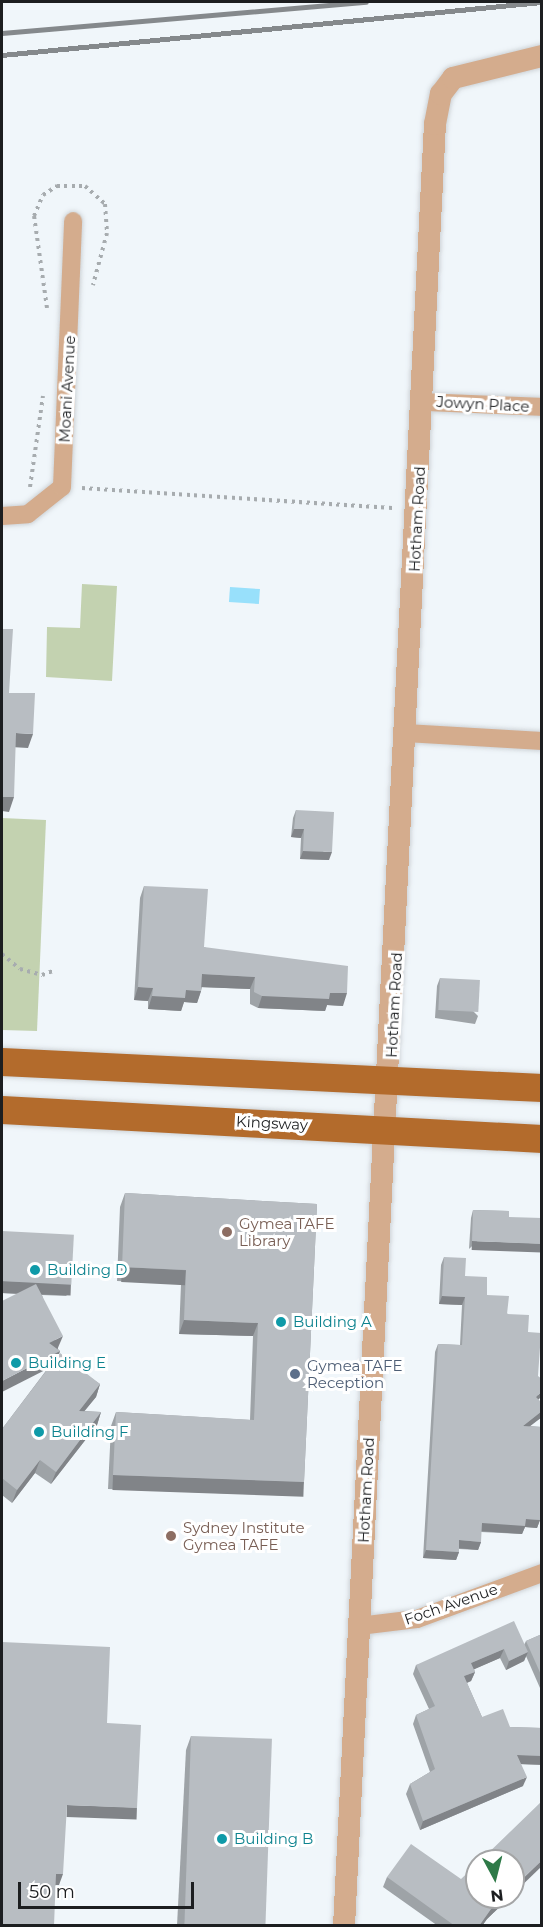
<!DOCTYPE html>
<html>
<head>
<meta charset="utf-8">
<style>
  body { margin:0 }
  #map { position:relative; width:543px; height:1927px; overflow:hidden; background:#f0f6fa; font-family:Montserrat,sans-serif }
  div>[style] { position:absolute }
  .green>* { inset:0; background:#c3d2b0 }
  .water>* { inset:0; background:#98e0fb; transform-origin:0 0 }
  .path>* { height:4px; margin-top:-2px; transform-origin:0; background:repeating-linear-gradient(90deg,#a7acaf 0 3px,transparent 0 7.5px) }
  .roads { filter:drop-shadow(0 0 2px #ced3d7) drop-shadow(0 0 2px #ced3d7) }
  .minor>* { height:18px; margin:-9px; padding:0 9px; transform-origin:9px; border-radius:9px; background:#d4ac8d }
  .tertiary>* { height:22px; margin:-11px; padding:0 11px; transform-origin:11px; border-radius:11px; background:#d4ac8d }
  .primary>* { height:28px; margin:-14px; padding:0 14px; transform-origin:14px; border-radius:14px; background:#b36b2c }
  .rail>* { height:4.5px; margin:-2.25px; padding:0 2.25px; transform-origin:2.25px; border-radius:2.25px; background:#85898c }
  .wall>* { inset:0; background:#9ea3a7 }
  .shaded-wall>* { inset:0; background:#818488; transform-origin:0 0 }
  .building>* { inset:0; background:#b8bdc2; transform-origin:0 0 }
  .dots>* { width:16px; height:16px; translate:-50% -50%; box-sizing:border-box; border:3px solid #fff; border-radius:50% }
  span { translate:-50% -50%; white-space:nowrap; text-align:center; line-height:1.15; -webkit-text-stroke:6px #fff; paint-order:stroke }
  .street-label { font-size:15px; color:#1c1e20 }
  .education-label { font-size:15px; color:#785e54 }
  .left { translate:0 -50%; text-align:left }
  .culture-label { font-size:15px; color:#0d838f }
  .service-label { font-size:15px; color:#4e5e75 }
  .frame { position:absolute; inset:0; border:3px solid #1c1e20; pointer-events:none }
  .north { position:absolute; left:465px; top:1849px; width:60px; height:60px; box-sizing:border-box; background:#fff; border:2px solid #a4a5a6; border-radius:50%; rotate:173deg; font-size:16px; font-weight:700; line-height:24px; text-align:center; color:#1c1e20 }
  .north::after { content:''; display:block; margin:auto; width:21px; height:27px; background:#2e7a48; clip-path:polygon(50% 0,100% 100%,50% 72%,0 100%) }
  .scale { position:absolute; left:18px; top:1882px; width:176px; height:27px; box-sizing:border-box; border:3px solid #1c1e20; border-top:0; padding-left:8px; font-size:18px; line-height:21px; white-space:nowrap; color:#1c1e20; -webkit-text-stroke:4px #fff; paint-order:stroke }
</style>
</head>
<body>
<div id="map">
  <div class="green">
    <div style="clip-path:polygon(82px 584px,117px 586px,112px 681px,46px 677px,47px 627px,80px 628px)"></div>
    <div style="clip-path:polygon(2px 818px,46px 820px,37px 1031px,2px 1030px)"></div>
  </div>
  <div class="water">
    <div style="left:230px;top:587px;width:30px;height:15px;rotate:4deg"></div>
  </div>
  <div class="path">
    <div style="left:47px;top:308px;width:93px;rotate:-98deg"></div>
    <div style="left:34px;top:216px;width:23px;rotate:-67deg"></div>
    <div style="left:43px;top:195px;width:17px;rotate:-33deg"></div>
    <div style="left:57px;top:186px;width:28px"></div>
    <div style="left:85px;top:186px;width:27px;rotate:42deg"></div>
    <div style="left:105px;top:204px;width:29px;rotate:86deg"></div>
    <div style="left:107px;top:233px;width:54px;rotate:105.1deg"></div>
    <div style="left:30px;top:487px;width:92px;rotate:-81.9deg"></div>
    <div style="left:82px;top:488px;width:311px;rotate:3.7deg"></div>
    <div style="left:2px;top:954px;width:23px;rotate:40deg"></div>
    <div style="left:20px;top:969px;width:23px;rotate:15deg"></div>
    <div style="left:42px;top:975px;width:12px;rotate:-20deg"></div>
  </div>
  <div class="roads">
    <div class="minor">
      <div style="left:424px;top:402px;width:118px;rotate:2.4deg"></div>
      <div style="left:2px;top:516px;width:26px;rotate:-4deg"></div>
      <div style="left:28px;top:514px;width:43px;rotate:-38.5deg"></div>
      <div style="left:62px;top:487px;width:266px;rotate:-87.6deg"></div>
      <div style="left:406px;top:733px;width:136px;rotate:3.4deg"></div>
      <div style="left:359px;top:1626px;width:58px;rotate:-6.9deg"></div>
      <div style="left:417px;top:1619px;width:133px;rotate:-20.2deg"></div>
    </div>
    <div class="tertiary">
      <div style="left:344px;top:1926px;width:1804px;rotate:-87.11deg"></div>
      <div style="left:435px;top:124px;width:31px;rotate:-79deg"></div>
      <div style="left:441px;top:94px;width:20px;rotate:-53deg"></div>
      <div style="left:453px;top:78px;width:92px;rotate:-13.9deg"></div>
    </div>
    <div class="primary">
      <div style="left:2px;top:1062px;width:541px;rotate:2.76deg"></div>
      <div style="left:2px;top:1110px;width:541px;rotate:3.07deg"></div>
    </div>
  </div>
  <div class="rail">
    <div style="left:2px;top:33px;width:365px;rotate:-4.9deg"></div>
    <div style="left:2px;top:55px;width:543px;rotate:-5.61deg"></div>
  </div>
  <div class="wall">
    <div style="clip-path:polygon(296px 810px,329px 860px,300px 859px,301px 838px,291px 837px,293px 818px)"></div>
    <div style="clip-path:polygon(144px 886px,204px 947px,343px 1006px,327px 1005px,325px 1011px,258px 1008px,250px 1004px,250px 989px,202px 987px,201px 991px,197px 1003px,184px 1002px,181px 1011px,148px 1009px,148px 1001px,134px 1000px,140px 898px)"></div>
    <div style="clip-path:polygon(440px 978px,478px 1016px,475px 1024px,435px 1018px,437px 986px)"></div>
    <div style="clip-path:polygon(125px 1193px,317px 1204px,304px 1482px,299px 1496px,108px 1489px,111px 1426px,116px 1412px,250px 1420px,253px 1336px,179px 1334px,181px 1284px,117px 1281px,120px 1207px)"></div>
    <div style="clip-path:polygon(473px 1210px,509px 1211px,469px 1249px,471px 1218px)"></div>
    <div style="clip-path:polygon(2px 1231px,67px 1296px,42px 1295px,58px 1349px,60px 1351px,58px 1356px,100px 1384px,96px 1397px,84px 1411px,101px 1412px,97px 1425px,51px 1484px,35px 1473px,12px 1503px,2px 1495px,2px 1429px,48px 1368px,17px 1294px,2px 1293px)"></div>
    <div style="clip-path:polygon(444px 1257px,528px 1332px,538px 1376px,538px 1400px,542px 1403px,542px 1417px,529px 1426px,542px 1427px,542px 1504px,541px 1503px,540px 1520px,537px 1528px,525px 1527px,522px 1534px,481px 1532px,481px 1542px,478px 1550px,459px 1549px,459px 1552px,456px 1560px,423px 1558px,435px 1352px,438px 1344px,460px 1345px,462px 1305px,439px 1304px,441px 1265px)"></div>
    <div style="clip-path:polygon(542px 1634px,542px 1687px,540px 1688px,526px 1656px,524px 1661px,506px 1670px,500px 1658px,474px 1669px,475px 1672px,471px 1681px,467px 1683px,482px 1717px,510px 1727px,542px 1728px,542px 1765px,521px 1764px,523px 1786px,420px 1830px,406px 1794px,410px 1784px,430px 1772px,413px 1724px,416px 1715px,429px 1709px,413px 1674px,416px 1665px,524px 1645px,526px 1641px)"></div>
    <div style="clip-path:polygon(191px 1736px,262px 1926px,177px 1926px,186px 1750px)"></div>
    <div style="clip-path:polygon(387px 1877px,477px 1897px,510px 1897px,487px 1919px,482px 1926px,438px 1926px,383px 1887px)"></div>
  </div>
  <div class="shaded-wall">
    <div style="clip-path:polygon(16px 733px,33px 734px,28px 748px,11px 747px)"></div>
    <div style="clip-path:polygon(2px 797px,14px 797px,9px 812px,2px 811px)"></div>
    <div style="clip-path:polygon(294px 829px,304px 829px,301px 838px,291px 837px)"></div>
    <div style="clip-path:polygon(303px 851px,332px 852px,329px 860px,300px 859px)"></div>
    <div style="clip-path:polygon(202px 974px,255px 977px,250px 989px,198px 987px)"></div>
    <div style="clip-path:polygon(138px 987px,153px 988px,148px 1001px,134px 1000px)"></div>
    <div style="clip-path:polygon(186px 990px,201px 991px,197px 1003px,184px 1002px,181px 1011px,148px 1009px,152px 996px)"></div>
    <div style="clip-path:polygon(330px 993px,347px 993px,343px 1006px,327px 1005px,325px 1011px,258px 1008px,262px 996px)"></div>
    <div style="left:472px;top:1241px;width:70px;height:9px;rotate:2deg"></div>
    <div style="left:122px;top:1267px;width:64px;height:15px;rotate:3deg"></div>
    <div style="left:2px;top:1281px;width:69px;height:12px;rotate:2deg"></div>
    <div style="clip-path:polygon(442px 1296px,465px 1297px,462px 1305px,439px 1304px)"></div>
    <div style="clip-path:polygon(184px 1320px,258px 1323px,253px 1336px,179px 1334px)"></div>
    <div style="clip-path:polygon(63px 1336px,57px 1350px,49px 1343px)"></div>
    <div style="clip-path:polygon(60px 1351px,55px 1365px,2px 1392px,2px 1381px)"></div>
    <div style="clip-path:polygon(100px 1384px,96px 1397px,74px 1424px,79px 1411px)"></div>
    <div style="clip-path:polygon(542px 1391px,542px 1396px,533px 1405px,536px 1397px)"></div>
    <div style="clip-path:polygon(542px 1411px,542px 1417px,520px 1434px,523px 1426px)"></div>
    <div style="clip-path:polygon(101px 1412px,97px 1425px,51px 1484px,56px 1472px)"></div>
    <div style="clip-path:polygon(40px 1460px,35px 1473px,12px 1503px,17px 1490px)"></div>
    <div style="left:113px;top:1475px;width:191px;height:15px;rotate:2deg"></div>
    <div style="clip-path:polygon(526px 1519px,540px 1520px,537px 1528px,525px 1527px,522px 1534px,479px 1531px,482px 1523px)"></div>
    <div style="clip-path:polygon(459px 1540px,481px 1542px,478px 1550px,457px 1548px)"></div>
    <div style="clip-path:polygon(426px 1550px,459px 1552px,456px 1560px,423px 1558px)"></div>
    <div style="clip-path:polygon(504px 1649px,500px 1658px,468px 1672px,471px 1663px)"></div>
    <div style="clip-path:polygon(528px 1652px,524px 1661px,506px 1670px,509px 1661px)"></div>
    <div style="clip-path:polygon(475px 1672px,471px 1681px,461px 1685px,464px 1676px)"></div>
    <div style="left:517px;top:1755px;width:25px;height:9px;rotate:2deg"></div>
    <div style="clip-path:polygon(527px 1777px,523px 1786px,420px 1830px,423px 1821px)"></div>
    <div style="left:67px;top:1805px;width:70px;height:12px;rotate:2deg"></div>
    <div style="clip-path:polygon(542px 1860px,542px 1866px,513px 1894px,513px 1888px)"></div>
    <div style="clip-path:polygon(56px 1874px,63px 1874px,59px 1885px,52px 1885px)"></div>
    <div style="clip-path:polygon(503px 1897px,510px 1897px,487px 1919px,482px 1926px,479px 1926px,491px 1909px)"></div>
  </div>
  <div class="building">
    <div style="clip-path:polygon(2px 629px,13px 629px,9px 693px,35px 693px,33px 734px,16px 733px,14px 797px,2px 797px)"></div>
    <div style="clip-path:polygon(296px 810px,334px 812px,332px 852px,303px 851px,304px 829px,294px 829px)"></div>
    <div style="clip-path:polygon(144px 886px,208px 889px,204px 947px,348px 966px,347px 993px,330px 993px,329px 999px,262px 996px,254px 992px,255px 977px,202px 974px,201px 991px,186px 990px,185px 998px,152px 996px,153px 988px,138px 987px)"></div>
    <div style="left:440px;top:978px;width:40px;height:32px;rotate:3deg"></div>
    <div style="clip-path:polygon(125px 1193px,317px 1204px,304px 1482px,113px 1475px,116px 1412px,254px 1420px,258px 1323px,184px 1320px,186px 1270px,122px 1267px)"></div>
    <div style="clip-path:polygon(473px 1210px,509px 1211px,509px 1217px,542px 1218px,542px 1244px,472px 1241px)"></div>
    <div style="left:2px;top:1231px;width:72px;height:50px;rotate:3deg"></div>
    <div style="clip-path:polygon(444px 1257px,466px 1258px,465px 1276px,487px 1277px,487px 1295px,509px 1296px,507px 1314px,529px 1315px,528px 1332px,541px 1333px,538px 1376px,542px 1379px,542px 1391px,536px 1397px,542px 1403px,542px 1411px,523px 1426px,542px 1427px,542px 1495px,540px 1520px,526px 1519px,525px 1526px,482px 1523px,481px 1542px,459px 1540px,459px 1552px,426px 1550px,438px 1344px,462px 1345px,465px 1297px,442px 1296px)"></div>
    <div style="clip-path:polygon(36px 1284px,63px 1336px,49px 1343px,60px 1351px,2px 1381px,2px 1301px)"></div>
    <div style="clip-path:polygon(60px 1353px,100px 1384px,79px 1411px,101px 1412px,56px 1472px,40px 1460px,17px 1490px,2px 1478px,2px 1429px)"></div>
    <div style="clip-path:polygon(514px 1621px,528px 1652px,509px 1661px,504px 1649px,471px 1663px,475px 1672px,464px 1676px,482px 1717px,503px 1709px,510px 1727px,542px 1728px,542px 1756px,517px 1755px,527px 1777px,423px 1821px,410px 1784px,435px 1769px,416px 1715px,435px 1706px,416px 1665px)"></div>
    <div style="clip-path:polygon(542px 1634px,542px 1677px,526px 1641px)"></div>
    <div style="clip-path:polygon(2px 1642px,110px 1647px,107px 1723px,141px 1725px,137px 1808px,67px 1805px,63px 1874px,56px 1874px,54px 1926px,2px 1926px)"></div>
    <div style="left:191px;top:1736px;width:81px;height:190px;rotate:2deg"></div>
    <div style="clip-path:polygon(542px 1801px,542px 1860px,513px 1888px,513px 1861px,480px 1861px)"></div>
    <div style="clip-path:polygon(411px 1844px,461px 1879px,477px 1864px,477px 1897px,503px 1897px,491px 1909px,479px 1926px,455px 1926px,387px 1877px)"></div>
  </div>
  <div class="dots">
    <div style="left:227px;top:1232px;background:#8d6e63"></div>
    <div style="left:35px;top:1270px;background:#0f9aa8"></div>
    <div style="left:281px;top:1322px;background:#0f9aa8"></div>
    <div style="left:16px;top:1363px;background:#0f9aa8"></div>
    <div style="left:295px;top:1374px;background:#5c6f8a"></div>
    <div style="left:39px;top:1432px;background:#0f9aa8"></div>
    <div style="left:171px;top:1536px;background:#8d6e63"></div>
    <div style="left:222px;top:1839px;background:#0f9aa8"></div>
  </div>
  <div class="street-label">
    <span style="left:67px;top:389px;rotate:-87deg">Moani Avenue</span>
    <span style="left:483px;top:404px;rotate:3deg">Jowyn Place</span>
    <span style="left:417px;top:519px;rotate:-87deg">Hotham Road</span>
    <span style="left:394px;top:1005px;rotate:-87deg">Hotham Road</span>
    <span style="left:272px;top:1123px;rotate:3deg">Kingsway</span>
    <span style="left:366px;top:1490px;rotate:-87deg">Hotham Road</span>
    <span style="left:451px;top:1604px;rotate:-19deg">Foch Avenue</span>
  </div>
  <div class="education-label">
    <span class="left" style="left:239px;top:1232px">Gymea TAFE<br>Library</span>
    <span class="left" style="left:183px;top:1536px">Sydney Institute<br>Gymea TAFE</span>
  </div>
  <div class="culture-label">
    <span class="left" style="left:47px;top:1270px">Building D</span>
    <span class="left" style="left:293px;top:1322px">Building A</span>
    <span class="left" style="left:28px;top:1363px">Building E</span>
    <span class="left" style="left:51px;top:1432px">Building F</span>
    <span class="left" style="left:234px;top:1839px">Building B</span>
  </div>
  <div class="service-label">
    <span class="left" style="left:307px;top:1374px">Gymea TAFE<br>Reception</span>
  </div>
  <div class="frame"></div>
  <div class="north">N</div>
  <div class="scale">50 m</div>
</div>
</body>
</html>
